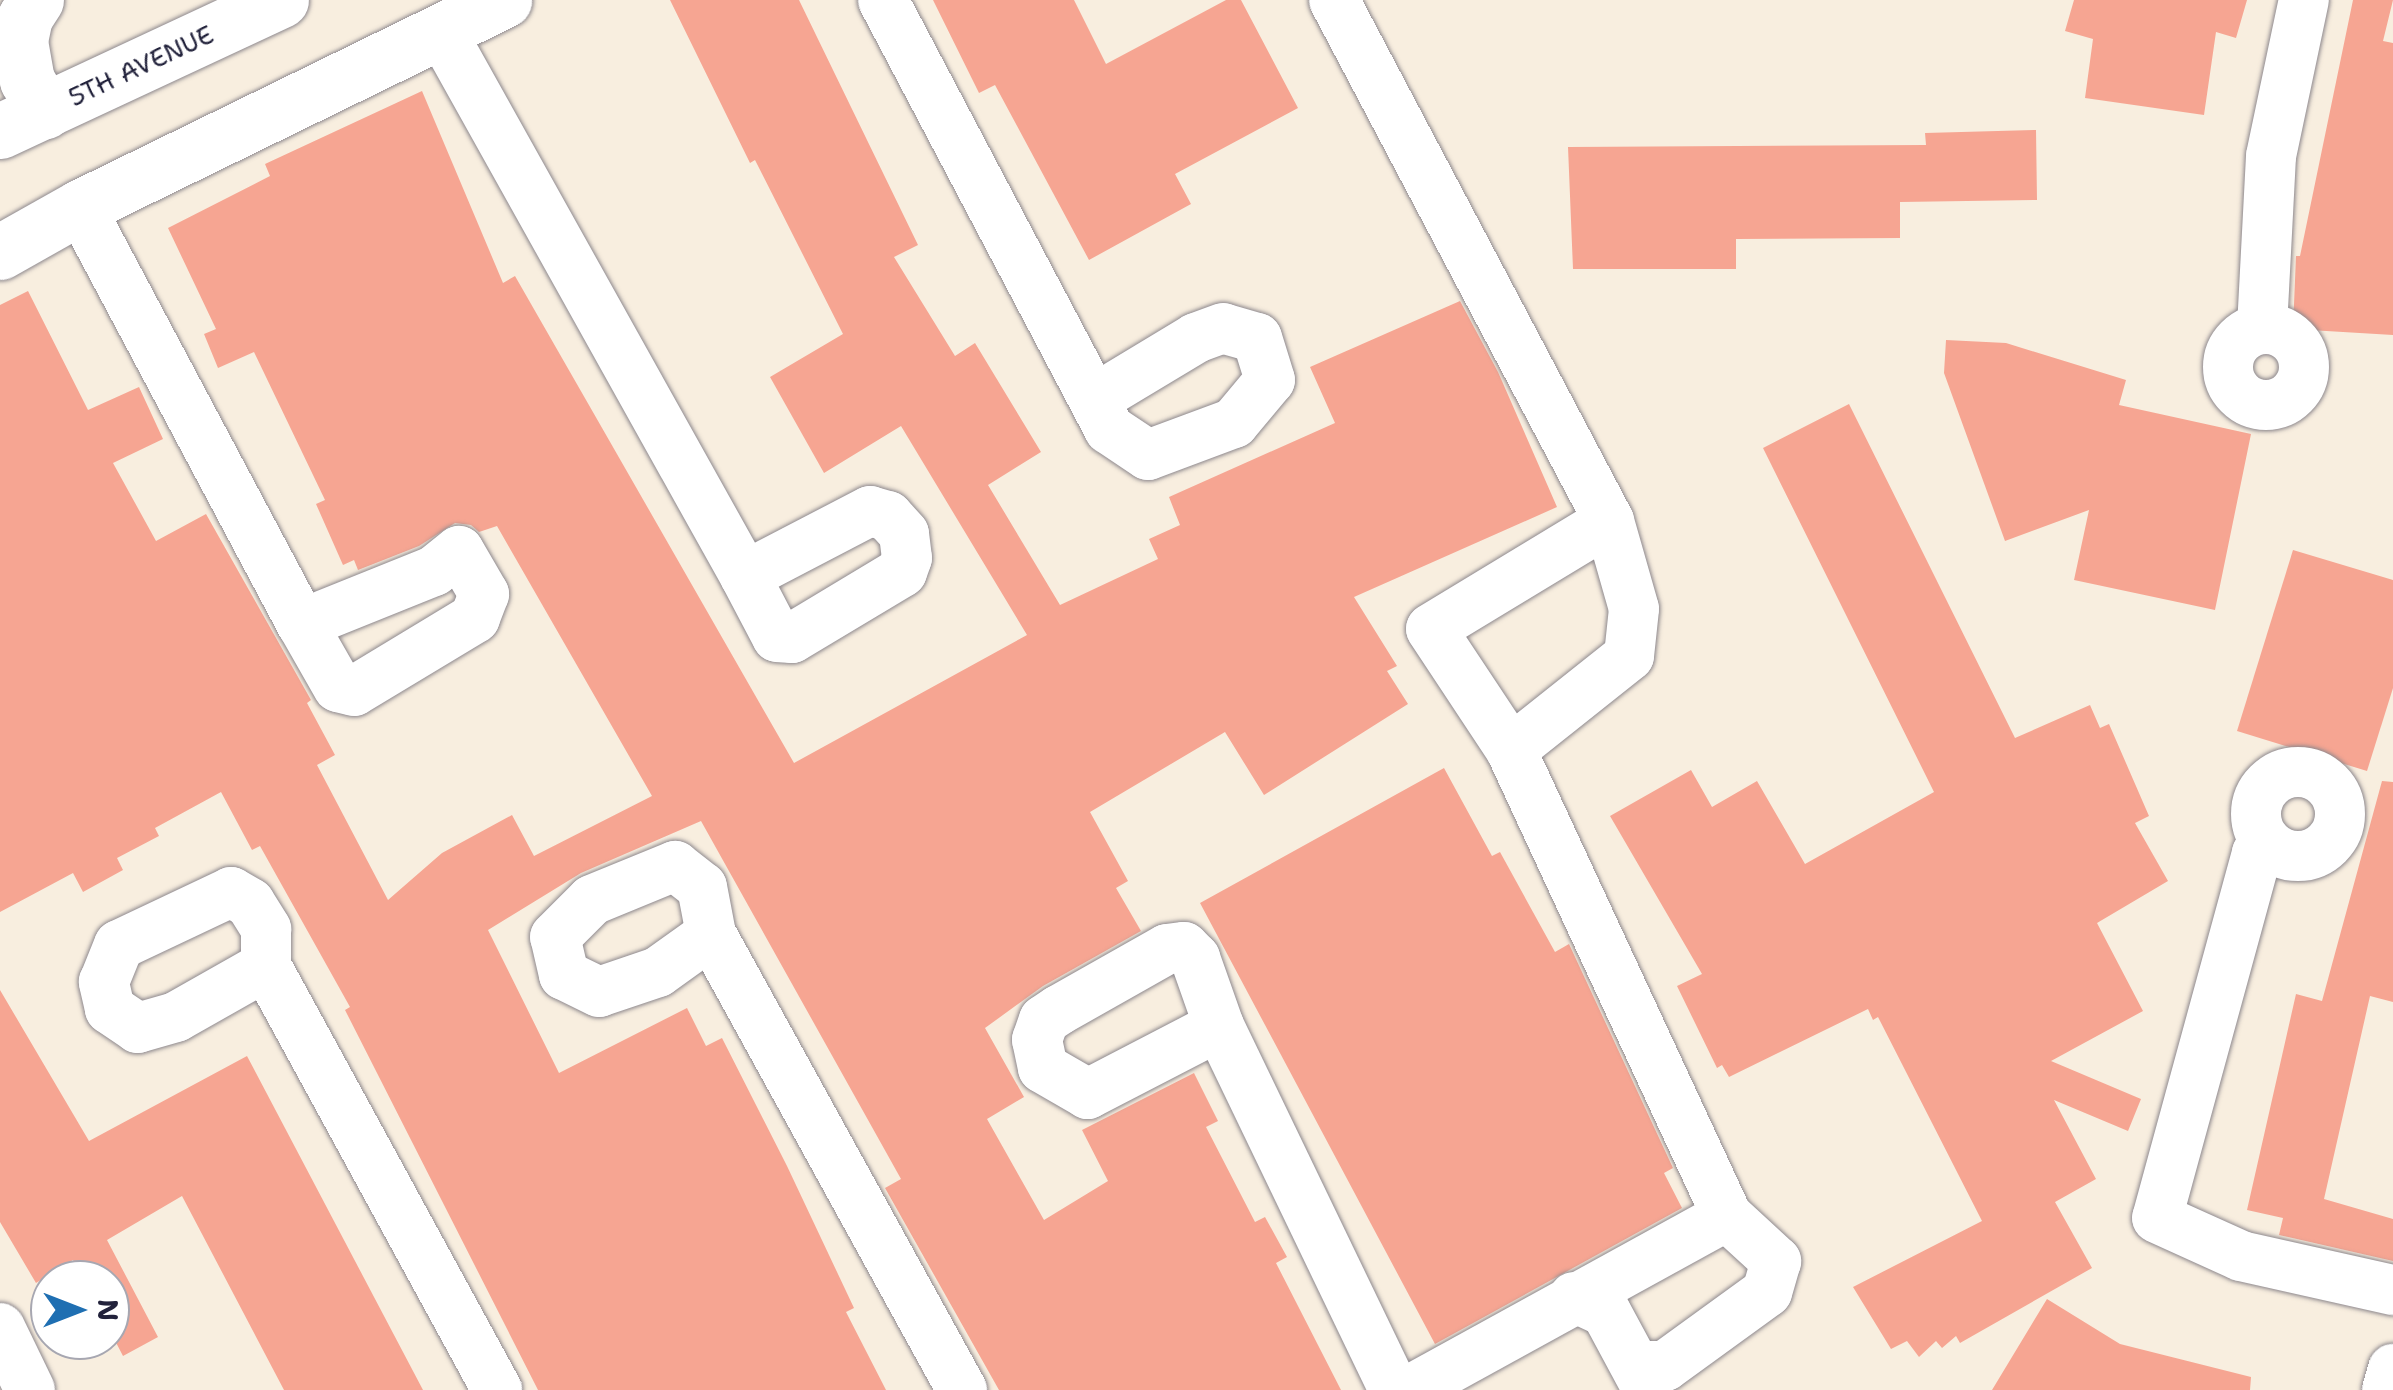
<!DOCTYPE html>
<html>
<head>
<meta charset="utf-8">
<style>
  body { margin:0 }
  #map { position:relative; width:2393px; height:1390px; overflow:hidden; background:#f8eedf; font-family:"Shantell Sans",sans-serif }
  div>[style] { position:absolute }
  .building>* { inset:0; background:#f6a592 }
  .roads { filter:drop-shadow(0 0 2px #8d888d) drop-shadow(0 0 2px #8d888d) }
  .minor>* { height:50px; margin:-25px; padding:0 25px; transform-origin:25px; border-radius:25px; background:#fff }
  .minor>.ring { margin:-25px; padding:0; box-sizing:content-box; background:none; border:50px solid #fff; border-radius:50% }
  .tertiary>* { height:55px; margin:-27.5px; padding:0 27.5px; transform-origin:27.5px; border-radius:27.5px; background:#fff }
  span { translate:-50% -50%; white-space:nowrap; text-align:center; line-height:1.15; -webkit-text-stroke:10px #fff; paint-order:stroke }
  .street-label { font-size:25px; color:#22223b }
  .north { position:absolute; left:30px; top:1260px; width:100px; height:100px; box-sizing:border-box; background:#fff; border:2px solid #a7a7b1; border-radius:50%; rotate:90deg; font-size:28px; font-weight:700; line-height:40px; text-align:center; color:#22223b }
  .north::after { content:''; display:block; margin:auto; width:35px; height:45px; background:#1f6fb2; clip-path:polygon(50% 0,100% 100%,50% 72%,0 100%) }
</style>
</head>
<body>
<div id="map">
  <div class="building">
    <div style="clip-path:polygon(670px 0,799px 0,918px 245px,894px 257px,955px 356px,975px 343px,1041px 452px,988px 485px,1060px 605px,1158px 559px,1149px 539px,1180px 525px,1169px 497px,1335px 423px,1310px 367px,1460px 301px,1498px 372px,1557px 507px,1354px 597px,1397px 666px,1387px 671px,1408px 704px,1264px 795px,1225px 732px,1090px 812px,1128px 881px,1116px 888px,1141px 931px,1043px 986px,985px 1028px,1024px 1097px,987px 1119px,1044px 1220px,1108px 1181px,1082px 1130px,1194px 1073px,1218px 1121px,1206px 1127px,1255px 1222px,1265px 1217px,1287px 1257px,1276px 1263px,1341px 1390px,999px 1390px,885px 1188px,901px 1179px,701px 821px,581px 873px,488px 930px,559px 1073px,687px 1008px,706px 1046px,722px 1038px,787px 1166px,854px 1308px,846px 1312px,886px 1390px,538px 1390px,345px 1010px,350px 1007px,260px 846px,252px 850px,221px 792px,155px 828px,159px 836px,117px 858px,123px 870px,83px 892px,73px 873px,0 912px,0 305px,28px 291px,88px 410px,139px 387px,163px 439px,113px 463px,156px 541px,206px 514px,311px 700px,307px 703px,335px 755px,317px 765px,388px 900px,442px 853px,512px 815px,534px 856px,652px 796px,497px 526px,479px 532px,471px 525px,455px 523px,419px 546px,358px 570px,354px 560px,343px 565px,316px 504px,325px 500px,254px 352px,218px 368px,204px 334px,216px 329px,168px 228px,270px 176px,265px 164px,422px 91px,503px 283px,515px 276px,794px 763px,1027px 635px,901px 426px,824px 473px,770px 377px,843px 334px,755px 160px,750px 163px)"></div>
    <div style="clip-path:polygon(933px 0,1074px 0,1106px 64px,1226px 0,1241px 0,1298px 108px,1175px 174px,1191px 204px,1089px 260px,995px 85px,979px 93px)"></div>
    <div style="clip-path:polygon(2074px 0,2247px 0,2236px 38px,2216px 32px,2204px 115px,2085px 98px,2093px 39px,2065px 31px)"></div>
    <div style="clip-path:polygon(2353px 0,2393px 0,2383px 41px,2393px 43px,2393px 335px,2293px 329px,2296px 256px,2300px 256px)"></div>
    <div style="clip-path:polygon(2036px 130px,2037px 200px,1900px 202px,1900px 238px,1736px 239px,1736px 269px,1573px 269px,1568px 147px,1926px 145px,1925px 133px)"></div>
    <div style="clip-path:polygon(1946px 340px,2006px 343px,2126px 380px,2119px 405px,2251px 434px,2215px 610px,2074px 580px,2089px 510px,2005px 541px,1944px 373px)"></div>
    <div style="clip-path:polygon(1849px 404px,2015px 738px,2090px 705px,2100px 728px,2109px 724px,2149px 816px,2135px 823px,2168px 881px,2097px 923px,2143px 1011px,2051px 1061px,2141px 1099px,2128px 1131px,2054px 1100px,2096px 1179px,2055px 1202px,2092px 1268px,1960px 1343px,1956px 1336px,1942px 1348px,1936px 1341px,1919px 1357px,1907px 1341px,1891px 1349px,1853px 1287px,1982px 1221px,1878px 1017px,1873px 1020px,1868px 1009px,1729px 1077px,1722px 1065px,1717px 1068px,1677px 986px,1702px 974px,1610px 816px,1691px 770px,1712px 807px,1757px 781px,1805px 864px,1934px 792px,1763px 448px)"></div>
    <div style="clip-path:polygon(2293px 550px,2393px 580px,2393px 688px,2367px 771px,2237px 731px)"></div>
    <div style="clip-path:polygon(1444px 768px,1492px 856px,1500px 852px,1555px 952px,1569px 944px,1673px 1168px,1664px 1173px,1682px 1208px,1435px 1344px,1200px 903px)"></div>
    <div style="clip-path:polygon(2382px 781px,2393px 782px,2393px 1002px,2370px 996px,2324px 1199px,2393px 1219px,2393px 1261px,2279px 1235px,2283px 1218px,2247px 1210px,2296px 994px,2322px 1001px)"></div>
    <div style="clip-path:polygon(0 990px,89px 1141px,247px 1056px,423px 1390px,284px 1390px,182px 1196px,107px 1240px,158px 1337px,123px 1356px,110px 1331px,110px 1280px,83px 1280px,73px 1260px,36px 1283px,0 1222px)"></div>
    <div style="clip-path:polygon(2047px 1299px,2120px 1344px,2251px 1377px,2250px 1390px,1992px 1390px)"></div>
  </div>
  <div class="roads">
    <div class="minor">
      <div style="left:883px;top:0;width:485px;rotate:62.2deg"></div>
      <div style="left:1109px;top:429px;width:47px;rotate:33.7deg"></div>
      <div style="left:1148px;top:455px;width:92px;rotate:-20.4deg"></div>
      <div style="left:1234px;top:423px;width:56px;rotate:-50.1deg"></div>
      <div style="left:1270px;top:380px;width:44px;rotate:-107.2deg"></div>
      <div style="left:1257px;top:338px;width:35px;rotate:-164deg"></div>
      <div style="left:1223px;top:328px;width:29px;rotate:160deg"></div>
      <div style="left:1196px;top:338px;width:118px;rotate:148.9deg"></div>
      <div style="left:1334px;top:0;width:589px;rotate:62.17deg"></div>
      <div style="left:1609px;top:521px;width:91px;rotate:74.1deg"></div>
      <div style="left:1634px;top:609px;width:47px;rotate:96.1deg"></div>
      <div style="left:1629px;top:656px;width:151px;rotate:141.5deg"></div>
      <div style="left:442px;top:33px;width:622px;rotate:60.84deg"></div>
      <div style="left:80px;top:207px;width:472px;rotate:62deg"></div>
      <div style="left:2262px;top:328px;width:172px;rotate:-87deg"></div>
      <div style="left:2271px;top:156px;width:159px;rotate:-78.1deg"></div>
      <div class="ring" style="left:2228px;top:329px;width:26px;height:26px"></div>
      <div style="left:870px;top:511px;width:19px;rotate:16deg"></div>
      <div style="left:888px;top:516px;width:24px;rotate:48deg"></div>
      <div style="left:904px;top:534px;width:24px;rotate:83deg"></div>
      <div style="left:907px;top:558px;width:15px;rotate:110deg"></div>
      <div style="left:902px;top:572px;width:128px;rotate:149deg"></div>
      <div style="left:792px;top:638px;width:15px;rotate:-176deg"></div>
      <div style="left:777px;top:637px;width:69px;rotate:-117.7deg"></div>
      <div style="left:745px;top:576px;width:141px;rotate:-27.5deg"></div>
      <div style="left:1609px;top:521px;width:208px;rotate:148.8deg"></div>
      <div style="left:1431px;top:629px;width:145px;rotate:56.5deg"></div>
      <div style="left:1511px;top:750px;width:514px;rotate:65.13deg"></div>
      <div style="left:1727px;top:1216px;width:67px;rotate:42.6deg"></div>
      <div style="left:1776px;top:1261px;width:32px;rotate:106deg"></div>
      <div style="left:1767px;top:1292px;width:126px;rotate:144deg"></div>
      <div style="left:1665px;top:1366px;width:29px;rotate:180deg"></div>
      <div style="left:459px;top:551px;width:50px;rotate:59.8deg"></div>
      <div style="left:484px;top:594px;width:26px;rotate:111deg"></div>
      <div style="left:475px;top:618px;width:141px;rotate:148.9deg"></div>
      <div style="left:354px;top:691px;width:16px;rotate:-166deg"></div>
      <div style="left:338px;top:687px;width:73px;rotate:-119.7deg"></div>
      <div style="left:302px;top:624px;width:142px;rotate:-21.9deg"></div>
      <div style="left:434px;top:571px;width:32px;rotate:-39deg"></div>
      <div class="ring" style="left:2256px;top:772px;width:34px;height:34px"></div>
      <div style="left:2266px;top:844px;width:13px;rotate:135deg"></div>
      <div style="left:2257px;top:853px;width:378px;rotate:105.3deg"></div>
      <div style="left:2157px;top:1218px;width:92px;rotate:24.3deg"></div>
      <div style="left:2241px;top:1256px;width:156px;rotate:12.6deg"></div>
      <div style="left:711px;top:934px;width:65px;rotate:144.4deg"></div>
      <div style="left:658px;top:972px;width:62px;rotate:161.3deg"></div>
      <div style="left:599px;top:992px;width:39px;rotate:-154deg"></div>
      <div style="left:564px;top:975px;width:39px;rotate:-103deg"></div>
      <div style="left:555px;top:937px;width:52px;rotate:-45deg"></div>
      <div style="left:592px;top:900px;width:90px;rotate:-22.3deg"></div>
      <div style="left:675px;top:866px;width:34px;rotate:38deg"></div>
      <div style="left:702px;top:887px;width:48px;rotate:79.2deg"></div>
      <div style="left:711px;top:934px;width:521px;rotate:61.17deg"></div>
      <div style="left:266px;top:966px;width:103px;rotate:150.5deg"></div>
      <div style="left:176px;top:1017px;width:40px;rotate:164deg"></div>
      <div style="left:138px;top:1028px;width:34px;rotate:-146deg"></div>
      <div style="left:110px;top:1009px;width:28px;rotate:-103deg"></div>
      <div style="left:104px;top:982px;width:40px;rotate:-68deg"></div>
      <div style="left:119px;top:945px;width:124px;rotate:-25.3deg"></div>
      <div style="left:231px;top:892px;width:22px;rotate:30deg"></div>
      <div style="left:250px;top:903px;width:31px;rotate:58deg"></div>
      <div style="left:266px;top:929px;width:37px;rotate:90deg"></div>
      <div style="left:266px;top:966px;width:483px;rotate:61.4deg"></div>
      <div style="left:1219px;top:1026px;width:148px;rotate:152.6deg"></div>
      <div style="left:1088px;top:1094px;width:52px;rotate:-150deg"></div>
      <div style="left:1043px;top:1068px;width:29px;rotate:-102deg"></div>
      <div style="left:1037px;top:1040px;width:21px;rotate:-71deg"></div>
      <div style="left:1044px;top:1020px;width:18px;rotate:-34deg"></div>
      <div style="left:1059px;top:1010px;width:124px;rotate:-29.5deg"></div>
      <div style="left:1167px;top:949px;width:17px;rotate:-7deg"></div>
      <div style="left:1184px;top:947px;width:16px;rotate:45deg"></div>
      <div style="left:1195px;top:958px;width:72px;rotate:70.6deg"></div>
      <div style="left:1219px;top:1026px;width:404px;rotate:64.3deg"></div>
      <div style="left:1574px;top:1297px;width:35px;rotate:25deg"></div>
      <div style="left:1606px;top:1312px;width:89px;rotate:61.7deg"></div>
      <div style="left:0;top:1328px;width:69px;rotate:64.2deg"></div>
      <div style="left:1410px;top:1390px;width:362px;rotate:-28.8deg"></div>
      <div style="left:2387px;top:1390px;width:22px;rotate:-74deg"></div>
    </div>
    <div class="tertiary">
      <div style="left:36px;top:0;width:20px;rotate:123deg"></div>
      <div style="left:25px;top:17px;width:25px;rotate:102deg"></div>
      <div style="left:20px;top:41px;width:40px;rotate:80deg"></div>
      <div style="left:27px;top:80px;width:36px;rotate:60deg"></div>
      <div style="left:0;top:131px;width:310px;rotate:-25deg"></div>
      <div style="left:0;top:252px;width:92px;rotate:-29.4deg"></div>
      <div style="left:80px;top:207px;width:472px;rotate:-26deg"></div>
    </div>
  </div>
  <div class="street-label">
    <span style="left:141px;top:66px;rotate:-25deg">5TH AVENUE</span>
  </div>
  <div class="north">N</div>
</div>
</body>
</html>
